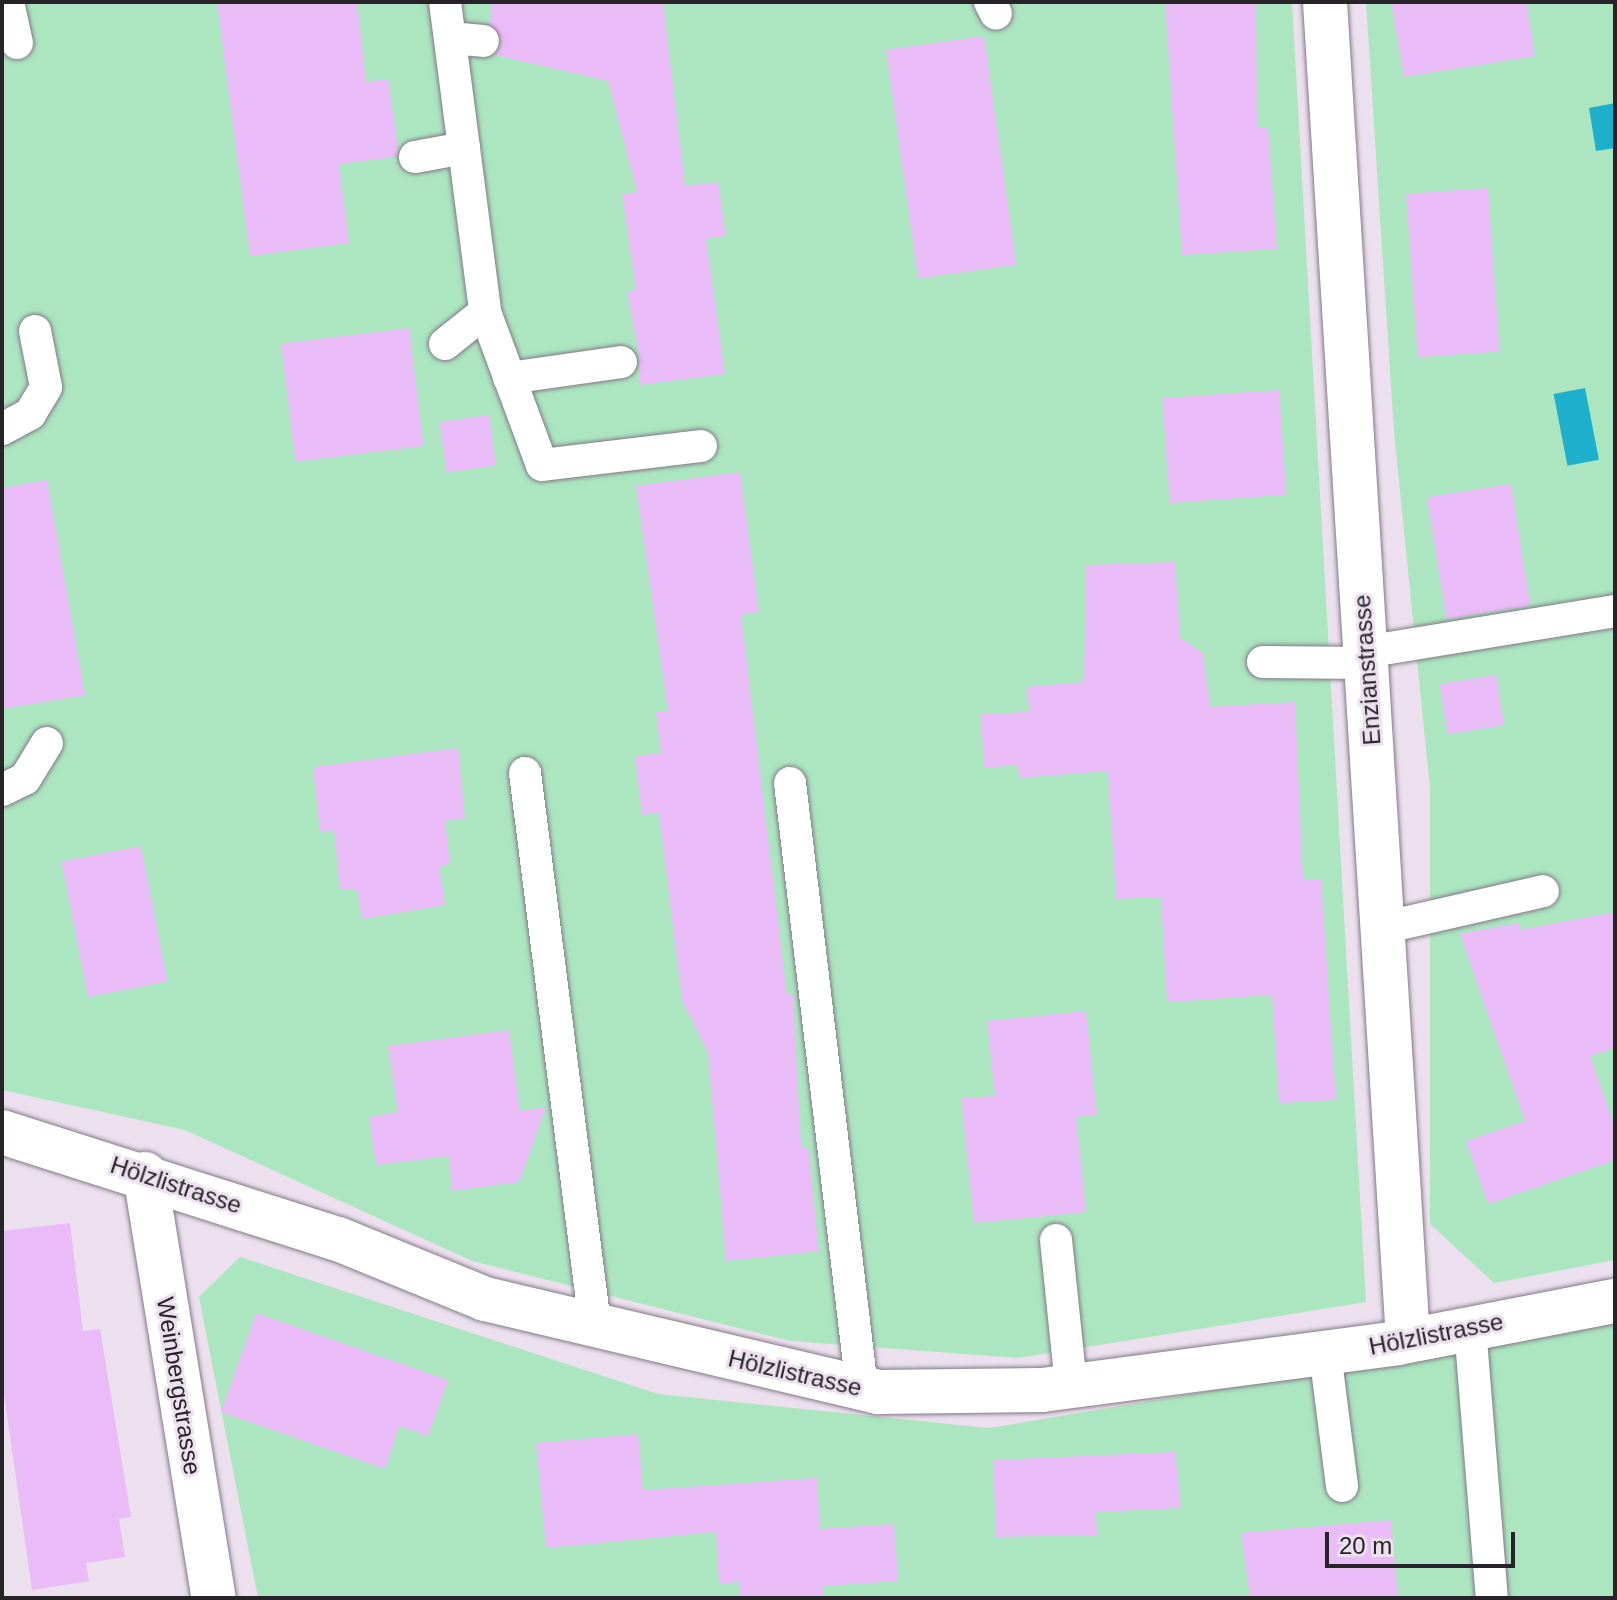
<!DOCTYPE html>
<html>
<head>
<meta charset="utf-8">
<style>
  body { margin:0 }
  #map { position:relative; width:1617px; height:1600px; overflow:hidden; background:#ece0ef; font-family:Arial,sans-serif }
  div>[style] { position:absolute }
  .green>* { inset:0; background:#abe6c0 }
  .water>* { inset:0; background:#1dafcc; transform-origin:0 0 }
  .building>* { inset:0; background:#e9bbf7; transform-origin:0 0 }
  .roads { filter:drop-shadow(0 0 2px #847a87) drop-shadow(0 0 2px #847a87) }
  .service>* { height:32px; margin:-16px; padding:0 16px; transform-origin:16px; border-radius:16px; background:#fff }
  .minor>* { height:44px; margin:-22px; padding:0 22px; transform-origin:22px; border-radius:22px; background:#fff }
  span { translate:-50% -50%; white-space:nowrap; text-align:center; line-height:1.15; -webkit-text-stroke:6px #ece0ef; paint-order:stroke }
  .street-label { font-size:24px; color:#272328 }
  .frame { position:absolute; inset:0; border:4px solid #272328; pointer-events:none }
  .scale { position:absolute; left:1325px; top:1532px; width:190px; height:36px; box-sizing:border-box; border:4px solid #272328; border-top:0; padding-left:10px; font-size:24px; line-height:28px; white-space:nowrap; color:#272328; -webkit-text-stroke:6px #ece0ef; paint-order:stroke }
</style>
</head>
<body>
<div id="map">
  <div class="green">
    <div style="clip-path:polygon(2px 2px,1292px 2px,1366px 1302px,1018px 1358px,790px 1341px,472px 1261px,185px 1130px,2px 1090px)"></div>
    <div style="clip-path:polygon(1366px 2px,1615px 2px,1615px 1260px,1494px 1283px,1430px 1224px,1430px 788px,1394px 432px)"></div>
    <div style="clip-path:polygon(240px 1257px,658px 1394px,989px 1428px,1615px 1323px,1615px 1598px,258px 1598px,199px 1297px)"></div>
  </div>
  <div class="water">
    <div style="clip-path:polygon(1615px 103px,1615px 148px,1596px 151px,1589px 108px)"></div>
    <div style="left:1585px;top:388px;width:73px;height:32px;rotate:79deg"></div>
  </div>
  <div class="building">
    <div style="clip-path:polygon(217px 2px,357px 2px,366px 82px,388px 79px,398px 149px,396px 157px,339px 164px,349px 243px,250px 256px)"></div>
    <div style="clip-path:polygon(492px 2px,663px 2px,685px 186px,718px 182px,726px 236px,706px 239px,725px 374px,639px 385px,640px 360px,627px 291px,636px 290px,622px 194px,637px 192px,608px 81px,495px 55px,502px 42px,490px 24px)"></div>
    <div style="clip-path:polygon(1165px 2px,1256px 2px,1257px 128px,1268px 128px,1277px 249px,1182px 255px)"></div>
    <div style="clip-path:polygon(1391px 2px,1526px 2px,1535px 56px,1404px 77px)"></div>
    <div style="left:984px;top:36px;width:231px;height:99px;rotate:82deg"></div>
    <div style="left:1488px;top:188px;width:164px;height:82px;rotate:86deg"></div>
    <div style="left:409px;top:328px;width:119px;height:129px;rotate:83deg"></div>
    <div style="left:1279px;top:390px;width:105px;height:117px;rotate:86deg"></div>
    <div style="left:489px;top:415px;width:51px;height:50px;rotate:82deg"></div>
    <div style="clip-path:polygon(740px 472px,759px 612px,741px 615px,787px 995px,793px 994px,801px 1148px,808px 1148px,819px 1251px,726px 1261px,708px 1053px,682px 1000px,659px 813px,642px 815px,635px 756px,661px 753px,656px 712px,668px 711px,636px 486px)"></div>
    <div style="clip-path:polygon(47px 480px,85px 695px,2px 709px,2px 488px)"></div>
    <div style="left:1511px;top:484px;width:123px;height:85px;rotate:81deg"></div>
    <div style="clip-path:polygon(1175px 562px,1180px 638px,1203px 653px,1210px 707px,1295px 702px,1303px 880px,1321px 880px,1336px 1100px,1279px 1103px,1272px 995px,1167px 1002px,1161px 897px,1116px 899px,1108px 771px,1019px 778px,1018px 765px,984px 768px,981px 714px,1030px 712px,1026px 687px,1084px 682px,1086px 565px)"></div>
    <div style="left:1496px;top:675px;width:51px;height:57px;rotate:81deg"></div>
    <div style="clip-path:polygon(458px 748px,465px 818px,445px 821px,450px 864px,439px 867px,445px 905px,362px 919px,357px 890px,340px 890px,334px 830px,320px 832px,313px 767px)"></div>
    <div style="left:141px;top:846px;width:138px;height:81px;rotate:79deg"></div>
    <div style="clip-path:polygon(1615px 912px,1615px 1048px,1590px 1056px,1615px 1128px,1615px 1160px,1488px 1204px,1466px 1141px,1525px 1121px,1460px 934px,1519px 923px,1520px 930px)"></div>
    <div style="clip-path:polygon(1086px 1011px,1097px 1115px,1076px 1117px,1086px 1212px,974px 1223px,961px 1098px,995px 1096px,987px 1021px)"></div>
    <div style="clip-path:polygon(509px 1030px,520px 1111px,546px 1107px,519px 1182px,452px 1191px,449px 1156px,376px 1165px,369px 1117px,398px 1112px,388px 1046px)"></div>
    <div style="clip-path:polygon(70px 1223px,83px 1331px,100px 1329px,131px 1517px,119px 1519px,125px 1557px,86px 1563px,89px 1581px,32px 1590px,2px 1381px,2px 1231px)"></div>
    <div style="clip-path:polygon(256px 1313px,448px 1380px,428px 1436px,399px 1426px,385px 1469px,221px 1412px)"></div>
    <div style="clip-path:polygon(638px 1434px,643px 1490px,817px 1478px,820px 1529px,894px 1524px,898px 1581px,823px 1586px,824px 1598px,740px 1598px,739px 1582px,719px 1584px,716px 1532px,546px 1548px,536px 1443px)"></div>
    <div style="clip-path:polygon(1175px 1452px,1181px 1508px,1096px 1512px,1097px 1535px,996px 1537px,993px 1460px)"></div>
    <div style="clip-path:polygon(1391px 1520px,1398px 1598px,1250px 1598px,1241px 1533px)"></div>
  </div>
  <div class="roads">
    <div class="service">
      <div style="left:8px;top:2px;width:42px;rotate:77.6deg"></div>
      <div style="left:445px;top:2px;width:313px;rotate:82.6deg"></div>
      <div style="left:485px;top:312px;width:163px;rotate:69.6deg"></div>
      <div style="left:542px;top:465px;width:160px;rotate:-6.8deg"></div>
      <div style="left:990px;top:2px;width:13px;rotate:63deg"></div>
      <div style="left:450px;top:38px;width:33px;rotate:5deg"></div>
      <div style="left:415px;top:157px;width:50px;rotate:-10.4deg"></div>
      <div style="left:445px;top:344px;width:51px;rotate:-38.7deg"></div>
      <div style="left:509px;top:378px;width:113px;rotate:-8.1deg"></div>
      <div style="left:2px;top:429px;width:32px;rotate:-28deg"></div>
      <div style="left:30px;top:414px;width:31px;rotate:-59deg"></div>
      <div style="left:46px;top:387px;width:57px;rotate:-101.1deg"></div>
      <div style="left:1365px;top:652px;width:253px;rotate:-9.3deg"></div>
      <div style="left:1263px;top:662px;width:104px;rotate:0.6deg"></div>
      <div style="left:525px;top:773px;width:556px;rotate:82.77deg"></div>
      <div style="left:790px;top:783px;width:610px;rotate:83.22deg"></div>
      <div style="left:2px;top:790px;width:25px;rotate:-26deg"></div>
      <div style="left:25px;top:779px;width:42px;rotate:-58.6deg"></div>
      <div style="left:1382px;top:928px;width:165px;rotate:-12.9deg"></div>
      <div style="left:1056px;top:1240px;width:147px;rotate:84.1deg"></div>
      <div style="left:1470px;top:1327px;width:272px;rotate:85.4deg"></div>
      <div style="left:1325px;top:1353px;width:134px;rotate:82.7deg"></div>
    </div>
    <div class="minor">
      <div style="left:1325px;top:2px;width:1340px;rotate:86.45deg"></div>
      <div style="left:2px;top:1132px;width:353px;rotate:17.7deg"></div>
      <div style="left:338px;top:1239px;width:159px;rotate:22.2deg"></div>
      <div style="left:485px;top:1299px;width:404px;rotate:13.3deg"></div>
      <div style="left:878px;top:1392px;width:164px;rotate:-0.7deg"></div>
      <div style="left:1042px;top:1390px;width:359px;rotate:-7.5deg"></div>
      <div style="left:1398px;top:1343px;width:221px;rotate:-11deg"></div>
      <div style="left:145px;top:1174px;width:430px;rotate:80.8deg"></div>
    </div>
  </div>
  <div class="street-label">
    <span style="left:1367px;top:670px;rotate:-94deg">Enzianstrasse</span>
    <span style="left:176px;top:1185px;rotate:18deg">Hölzlistrasse</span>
    <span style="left:1436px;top:1334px;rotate:-11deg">Hölzlistrasse</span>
    <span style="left:795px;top:1373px;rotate:13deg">Hölzlistrasse</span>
    <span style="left:179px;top:1386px;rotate:81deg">Weinbergstrasse</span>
  </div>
  <div class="frame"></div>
  <div class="scale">20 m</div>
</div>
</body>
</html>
